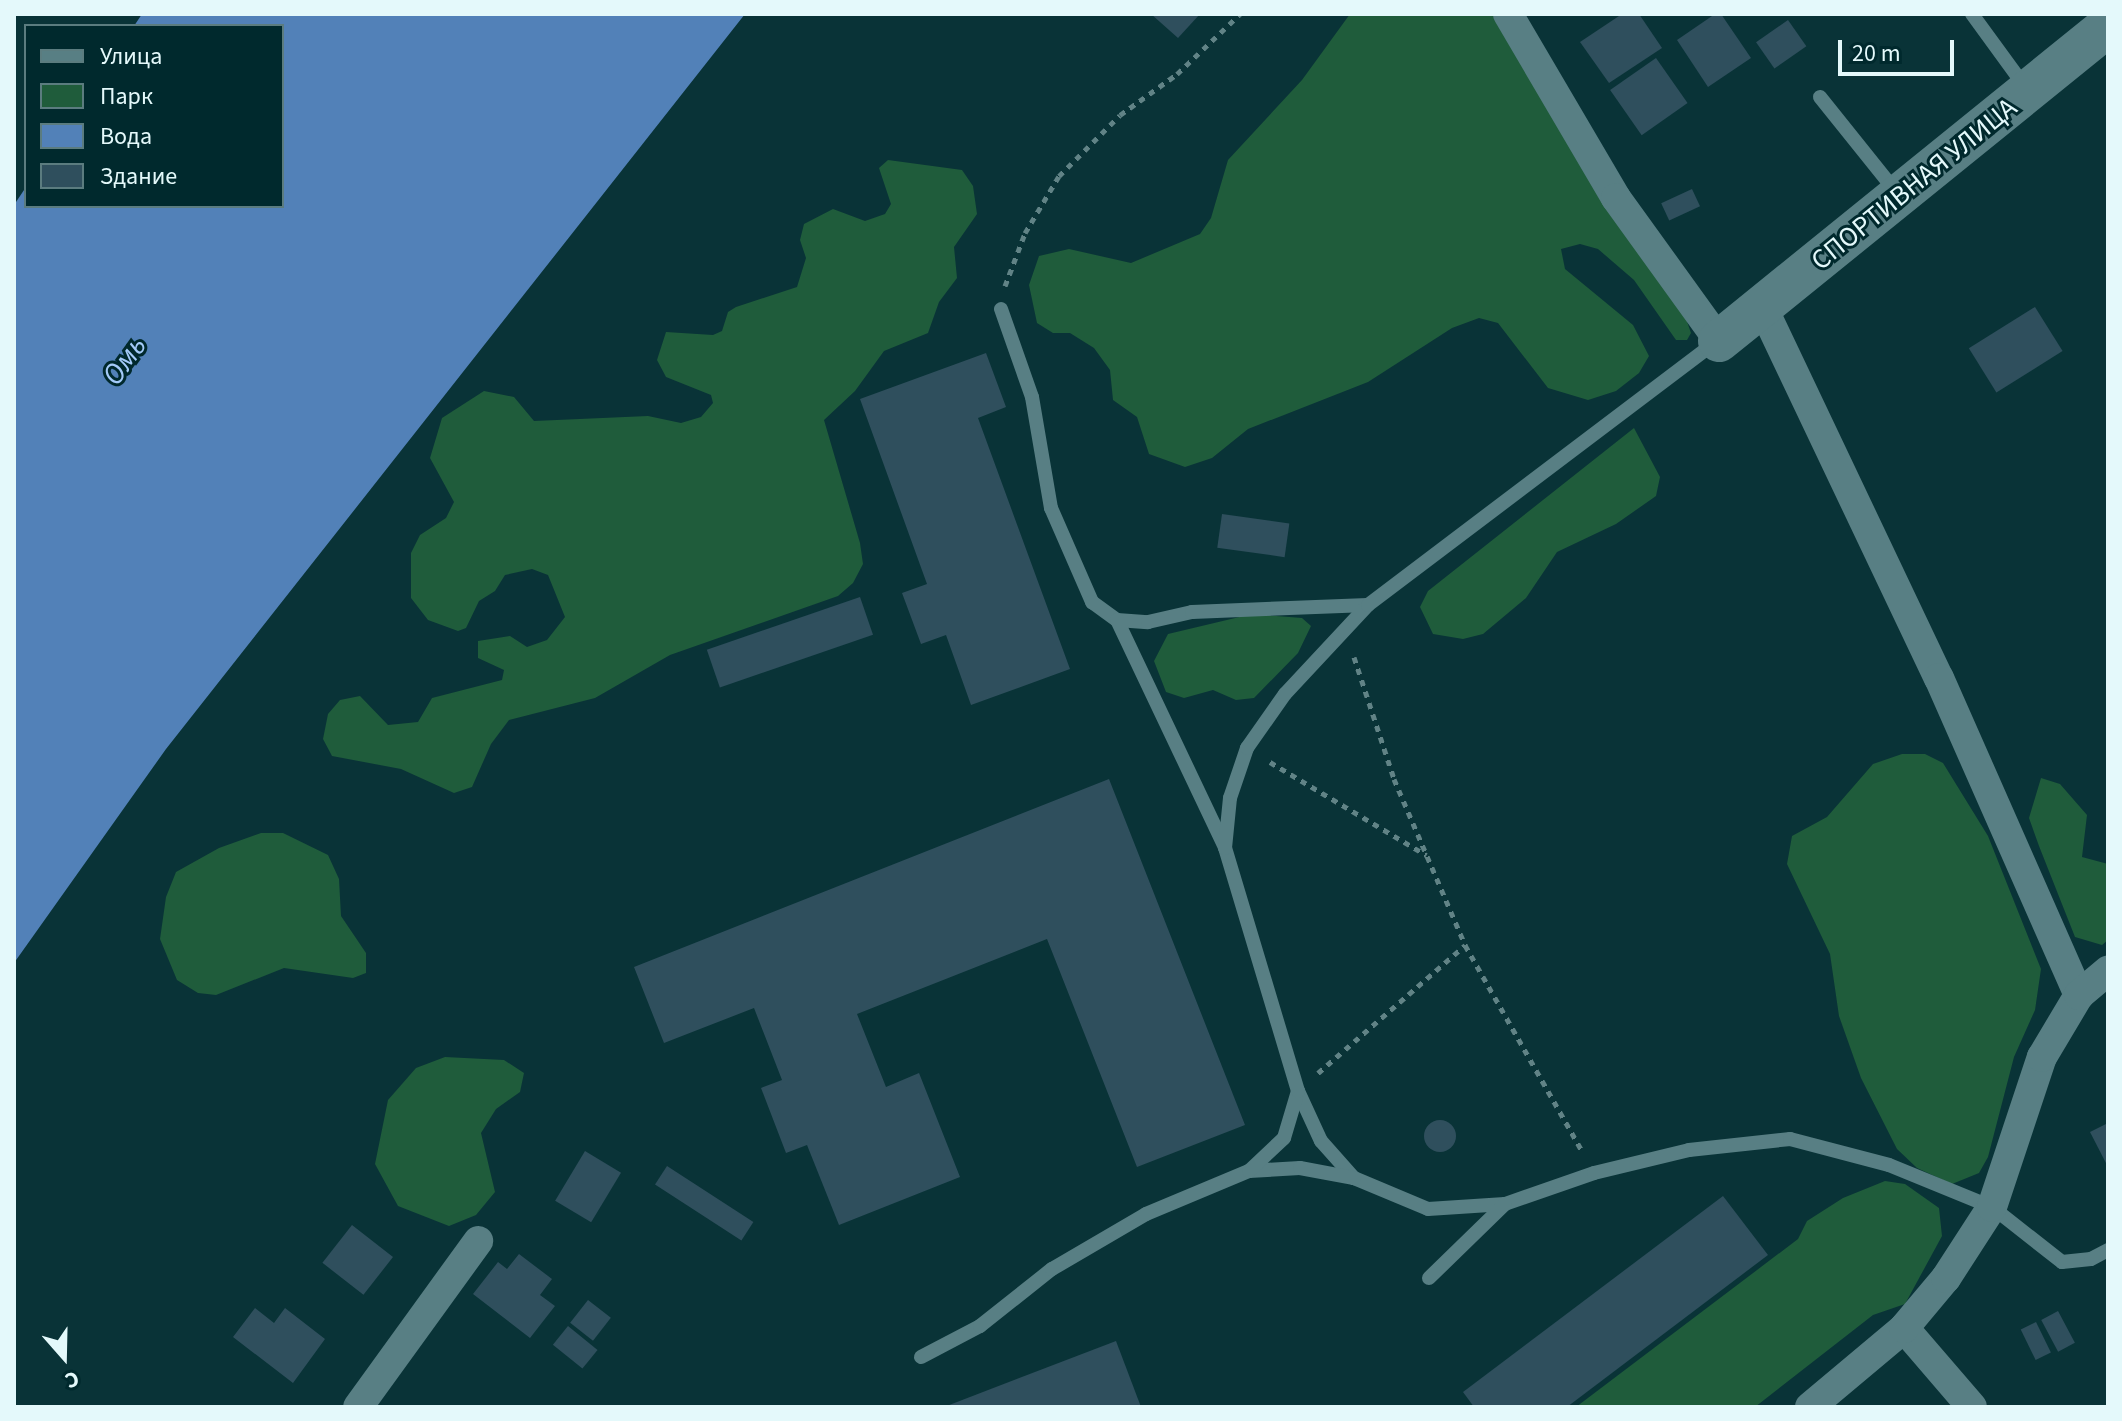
<!DOCTYPE html>
<html>
<head>
<meta charset="utf-8">
<style>
  body { margin:0 }
  #map { position:relative; width:2122px; height:1421px; overflow:hidden; background:#093337; font-family:"Source Sans 3",sans-serif }
  div>[style] { position:absolute }
  .green>* { inset:0; background:#1f5c3b }
  .water>* { inset:0; background:#5281b8 }
  .building>* { inset:0; background:#2f4f5d; transform-origin:0 0 }
  .round { border-radius:50% }
  .path>* { height:5px; margin-top:-2.5px; transform-origin:0; background:repeating-linear-gradient(90deg,#618386 0 6px,transparent 0 12px) }
  .lane>* { height:14px; margin:-7px; padding:0 7px; transform-origin:7px; border-radius:7px; background:#587f84 }
  .street>* { height:30px; margin:-15px; padding:0 15px; transform-origin:15px; border-radius:15px; background:#587f84 }
  .secondary>* { height:42px; margin:-21px; padding:0 21px; transform-origin:21px; border-radius:21px; background:#587f84 }
  span { translate:-50% -50%; white-space:nowrap; text-align:center; line-height:1.15; -webkit-text-stroke:6px #00292d; paint-order:stroke }
  .street-label { font-size:28px; color:#e4f9fb }
  .water-label { font-size:30px; color:#a4cbf9; font-style:italic }
  .frame { position:absolute; inset:0; border:16px solid #e4f9fb; pointer-events:none }
  .legend { position:absolute; left:24px; top:24px; width:260px; height:184px; box-sizing:border-box; background:#00292d; border:2px solid #5b7c7f; margin:0; padding:10px 14px; list-style:none; font-size:24px; color:#e4f9fb }
  .legend li { display:flex; align-items:center; gap:16px; height:40px }
  .legend b { width:40px; border:2px solid #5b7c7f }
  .north { position:absolute; left:24px; top:1317px; width:80px; height:80px; -webkit-text-stroke:6px #00292d; paint-order:stroke; rotate:160deg; font-size:22px; font-weight:700; line-height:32px; text-align:center; color:#e4f9fb }
  .north::after { content:''; display:block; margin:auto; width:28px; height:36px; background:#e4f9fb; clip-path:polygon(50% 0,100% 100%,50% 72%,0 100%) }
  .scale { position:absolute; left:1838px; top:40px; width:116px; height:36px; box-sizing:border-box; border:4px solid #e4f9fb; border-top:0; padding-left:10px; font-size:24px; line-height:28px; white-space:nowrap; color:#e4f9fb; -webkit-text-stroke:6px #00292d; paint-order:stroke }
</style>
</head>
<body>
<div id="map">
  <div class="green">
    <div style="clip-path:polygon(1350px 14px,1494px 14px,1683px 310px,1691px 333px,1687px 340px,1676px 340px,1634px 280px,1598px 249px,1580px 244px,1561px 249px,1565px 269px,1633px 325px,1649px 356px,1639px 373px,1616px 391px,1588px 400px,1548px 388px,1498px 323px,1479px 318px,1452px 328px,1368px 382px,1248px 429px,1212px 458px,1185px 467px,1149px 454px,1137px 417px,1113px 400px,1110px 370px,1094px 348px,1070px 333px,1053px 333px,1037px 323px,1029px 285px,1039px 256px,1069px 249px,1131px 263px,1200px 234px,1211px 218px,1228px 160px,1302px 80px)"></div>
    <div style="clip-path:polygon(888px 160px,962px 170px,973px 186px,977px 214px,954px 247px,957px 278px,939px 302px,928px 333px,884px 351px,855px 391px,824px 420px,860px 543px,863px 564px,853px 583px,838px 596px,670px 655px,595px 698px,509px 720px,491px 744px,472px 787px,454px 793px,401px 769px,332px 756px,323px 739px,328px 714px,340px 700px,360px 696px,388px 725px,418px 722px,432px 698px,502px 680px,504px 670px,478px 658px,478px 641px,510px 636px,527px 647px,547px 640px,565px 617px,548px 575px,532px 569px,505px 575px,495px 591px,479px 601px,466px 628px,458px 631px,428px 620px,411px 598px,411px 553px,420px 535px,446px 518px,454px 502px,430px 458px,442px 418px,484px 391px,514px 397px,534px 421px,648px 416px,681px 423px,701px 417px,713px 403px,711px 395px,666px 377px,657px 360px,666px 332px,713px 335px,722px 331px,728px 312px,736px 307px,797px 287px,806px 258px,800px 240px,804px 224px,833px 209px,865px 221px,885px 214px,891px 204px,879px 168px)"></div>
    <div style="clip-path:polygon(1634px 428px,1660px 477px,1656px 496px,1616px 524px,1557px 552px,1526px 598px,1483px 634px,1463px 639px,1433px 634px,1420px 607px,1428px 591px)"></div>
    <div style="clip-path:polygon(1252px 614px,1302px 618px,1311px 626px,1298px 653px,1254px 698px,1236px 700px,1213px 690px,1184px 698px,1166px 692px,1154px 661px,1168px 634px)"></div>
    <div style="clip-path:polygon(1902px 754px,1925px 754px,1943px 763px,1988px 836px,2041px 969px,2035px 1010px,2014px 1057px,1988px 1157px,1979px 1173px,1952px 1184px,1917px 1168px,1897px 1149px,1861px 1078px,1839px 1016px,1830px 954px,1787px 864px,1792px 836px,1827px 817px,1873px 764px)"></div>
    <div style="clip-path:polygon(2041px 778px,2060px 784px,2087px 815px,2082px 857px,2108px 864px,2108px 940px,2102px 945px,2075px 937px,2039px 846px,2029px 818px)"></div>
    <div style="clip-path:polygon(261px 833px,283px 833px,328px 855px,339px 879px,341px 916px,366px 953px,366px 973px,353px 978px,284px 968px,216px 995px,198px 993px,177px 980px,160px 939px,166px 897px,176px 872px,219px 848px)"></div>
    <div style="clip-path:polygon(445px 1057px,504px 1060px,524px 1073px,520px 1092px,496px 1109px,481px 1133px,495px 1192px,476px 1215px,449px 1226px,398px 1206px,375px 1164px,388px 1100px,416px 1068px)"></div>
    <div style="clip-path:polygon(1885px 1181px,1905px 1184px,1939px 1208px,1942px 1236px,1905px 1304px,1873px 1315px,1755px 1407px,1576px 1407px,1798px 1239px,1807px 1221px,1843px 1198px)"></div>
  </div>
  <div class="water">
    <div style="clip-path:polygon(142px 14px,745px 14px,166px 749px,14px 963px,14px 205px,26px 187px,26px 206px,282px 206px,282px 26px,134px 26px)"></div>
  </div>
  <div class="building">
    <div style="clip-path:polygon(1151px 14px,1200px 14px,1178px 38px)"></div>
    <div style="clip-path:polygon(1622px 14px,1639px 14px,1662px 48px,1609px 83px,1580px 42px)"></div>
    <div style="clip-path:polygon(1715px 14px,1721px 14px,1751px 58px,1708px 87px,1677px 40px)"></div>
    <div style="left:1788px;top:20px;width:32px;height:39px;rotate:55deg"></div>
    <div style="left:1656px;top:58px;width:55px;height:56px;rotate:55deg"></div>
    <div style="left:1692px;top:189px;width:19px;height:34px;rotate:65deg"></div>
    <div style="left:2035px;top:307px;width:52px;height:78px;rotate:58deg"></div>
    <div style="clip-path:polygon(986px 353px,1006px 407px,978px 418px,1070px 669px,971px 705px,946px 635px,921px 644px,902px 593px,927px 584px,860px 399px)"></div>
    <div style="left:1222px;top:514px;width:68px;height:34px;rotate:8deg"></div>
    <div style="left:860px;top:597px;width:40px;height:162px;rotate:71deg"></div>
    <div style="clip-path:polygon(1109px 779px,1245px 1125px,1137px 1167px,1047px 939px,857px 1014px,886px 1087px,919px 1073px,960px 1177px,839px 1225px,807px 1145px,786px 1153px,761px 1088px,782px 1080px,754px 1008px,664px 1043px,634px 967px)"></div>
    <div class="round" style="left:1424px;top:1120px;width:32px;height:32px"></div>
    <div style="clip-path:polygon(2108px 1123px,2108px 1167px,2090px 1132px)"></div>
    <div style="left:585px;top:1151px;width:42px;height:58px;rotate:31deg"></div>
    <div style="left:667px;top:1166px;width:103px;height:22px;rotate:33deg"></div>
    <div style="clip-path:polygon(1723px 1196px,1768px 1255px,1567px 1407px,1474px 1407px,1463px 1392px)"></div>
    <div style="left:352px;top:1225px;width:52px;height:48px;rotate:38deg"></div>
    <div style="clip-path:polygon(519px 1254px,552px 1279px,540px 1295px,555px 1306px,530px 1338px,473px 1294px,498px 1262px,507px 1269px)"></div>
    <div style="left:588px;top:1300px;width:29px;height:29px;rotate:38deg"></div>
    <div style="clip-path:polygon(255px 1308px,274px 1323px,285px 1308px,325px 1339px,293px 1383px,233px 1337px)"></div>
    <div style="left:2058px;top:1311px;width:36px;height:19px;rotate:62deg"></div>
    <div style="left:2036px;top:1322px;width:34px;height:17px;rotate:64deg"></div>
    <div style="left:568px;top:1326px;width:38px;height:24px;rotate:39deg"></div>
    <div style="clip-path:polygon(1116px 1341px,1141px 1407px,944px 1407px)"></div>
  </div>
  <div class="path">
    <div style="left:1005px;top:286px;width:57px;rotate:-69.3deg"></div>
    <div style="left:1025px;top:233px;width:66px;rotate:-59.2deg"></div>
    <div style="left:1059px;top:176px;width:86px;rotate:-45deg"></div>
    <div style="left:1120px;top:115px;width:70px;rotate:-35.7deg"></div>
    <div style="left:1177px;top:74px;width:87px;rotate:-43.6deg"></div>
    <div style="left:1354px;top:657px;width:128px;rotate:71.8deg"></div>
    <div style="left:1394px;top:779px;width:181px;rotate:66.8deg"></div>
    <div style="left:1465px;top:945px;width:237px;rotate:60.4deg"></div>
    <div style="left:1270px;top:762px;width:182px;rotate:30.8deg"></div>
    <div style="left:1318px;top:1073px;width:195px;rotate:-41deg"></div>
  </div>
  <div class="lane">
    <div style="left:1972px;top:14px;width:92px;rotate:53.9deg"></div>
    <div style="left:1820px;top:97px;width:122px;rotate:51.3deg"></div>
    <div style="left:1001px;top:309px;width:93px;rotate:70.6deg"></div>
    <div style="left:1032px;top:397px;width:113px;rotate:80.3deg"></div>
    <div style="left:1051px;top:508px;width:103px;rotate:66.4deg"></div>
    <div style="left:1092px;top:602px;width:31px;rotate:36deg"></div>
    <div style="left:1117px;top:620px;width:31px;rotate:4deg"></div>
    <div style="left:1148px;top:622px;width:45px;rotate:-12.8deg"></div>
    <div style="left:1192px;top:612px;width:176px;rotate:-2.3deg"></div>
    <div style="left:1117px;top:620px;width:251px;rotate:64.6deg"></div>
    <div style="left:1298px;top:1091px;width:55px;rotate:65.3deg"></div>
    <div style="left:1321px;top:1141px;width:50px;rotate:48.3deg"></div>
    <div style="left:1354px;top:1178px;width:80px;rotate:22.7deg"></div>
    <div style="left:1428px;top:1209px;width:77px;rotate:-3.7deg"></div>
    <div style="left:1505px;top:1204px;width:94px;rotate:-19.2deg"></div>
    <div style="left:1594px;top:1173px;width:98px;rotate:-13.6deg"></div>
    <div style="left:1689px;top:1150px;width:102px;rotate:-6.2deg"></div>
    <div style="left:1790px;top:1139px;width:102px;rotate:14.7deg"></div>
    <div style="left:1889px;top:1165px;width:111px;rotate:22.2deg"></div>
    <div style="left:1992px;top:1207px;width:89px;rotate:38.2deg"></div>
    <div style="left:2062px;top:1262px;width:29px;rotate:-6deg"></div>
    <div style="left:2091px;top:1259px;width:19px;rotate:-28deg"></div>
    <div style="left:1249px;top:1171px;width:51px;rotate:-3.4deg"></div>
    <div style="left:1300px;top:1168px;width:55px;rotate:10.5deg"></div>
    <div style="left:1429px;top:1278px;width:106px;rotate:-44.2deg"></div>
    <div style="left:921px;top:1357px;width:67px;rotate:-27.7deg"></div>
    <div style="left:980px;top:1326px;width:92px;rotate:-38.4deg"></div>
    <div style="left:1052px;top:1269px;width:109px;rotate:-30.3deg"></div>
    <div style="left:1146px;top:1214px;width:112px;rotate:-22.7deg"></div>
    <div style="left:1249px;top:1171px;width:48px;rotate:-43.3deg"></div>
    <div style="left:1284px;top:1138px;width:49px;rotate:-73.4deg"></div>
    <div style="left:1298px;top:1091px;width:254px;rotate:-106.7deg"></div>
    <div style="left:1225px;top:848px;width:50px;rotate:-84.3deg"></div>
    <div style="left:1230px;top:798px;width:53px;rotate:-71.2deg"></div>
    <div style="left:1247px;top:748px;width:66px;rotate:-54.9deg"></div>
    <div style="left:1285px;top:694px;width:122px;rotate:-47deg"></div>
    <div style="left:1368px;top:605px;width:435px;rotate:-37.1deg"></div>
  </div>
  <div class="street">
    <div style="left:1508px;top:14px;width:213px;rotate:59.6deg"></div>
    <div style="left:1616px;top:198px;width:176px;rotate:54.2deg"></div>
    <div style="left:1762px;top:306px;width:412px;rotate:64.6deg"></div>
    <div style="left:1939px;top:678px;width:347px;rotate:66.2deg"></div>
    <div style="left:1904px;top:1328px;width:104px;rotate:49.3deg"></div>
    <div style="left:358px;top:1407px;width:205px;rotate:-54.1deg"></div>
    <div style="left:1810px;top:1407px;width:123px;rotate:-40deg"></div>
    <div style="left:1904px;top:1328px;width:65px;rotate:-50deg"></div>
    <div style="left:1946px;top:1278px;width:85px;rotate:-57.1deg"></div>
    <div style="left:1992px;top:1207px;width:158px;rotate:-71.6deg"></div>
    <div style="left:2042px;top:1057px;width:72px;rotate:-59.2deg"></div>
    <div style="left:2079px;top:995px;width:38px;rotate:-40deg"></div>
  </div>
  <div class="secondary">
    <div style="left:1719px;top:341px;width:501px;rotate:-39deg"></div>
  </div>
  <div class="street-label">
    <span style="left:1914px;top:184px;rotate:-39deg">СПОРТИВНАЯ УЛИЦА</span>
  </div>
  <div class="water-label">
    <span style="left:125px;top:361px;rotate:-54deg">Омь</span>
  </div>
  <div class="frame"></div>
  <ul class="legend">
  <li><b style="height:10px;background:#587f84"></b>Улица</li>
  <li><b style="height:22px;background:#1f5c3b"></b>Парк</li>
  <li><b style="height:22px;background:#5281b8"></b>Вода</li>
  <li><b style="height:22px;background:#2f4f5d"></b>Здание</li>
  </ul>
  <div class="north">С</div>
  <div class="scale">20 m</div>
</div>
</body>
</html>
